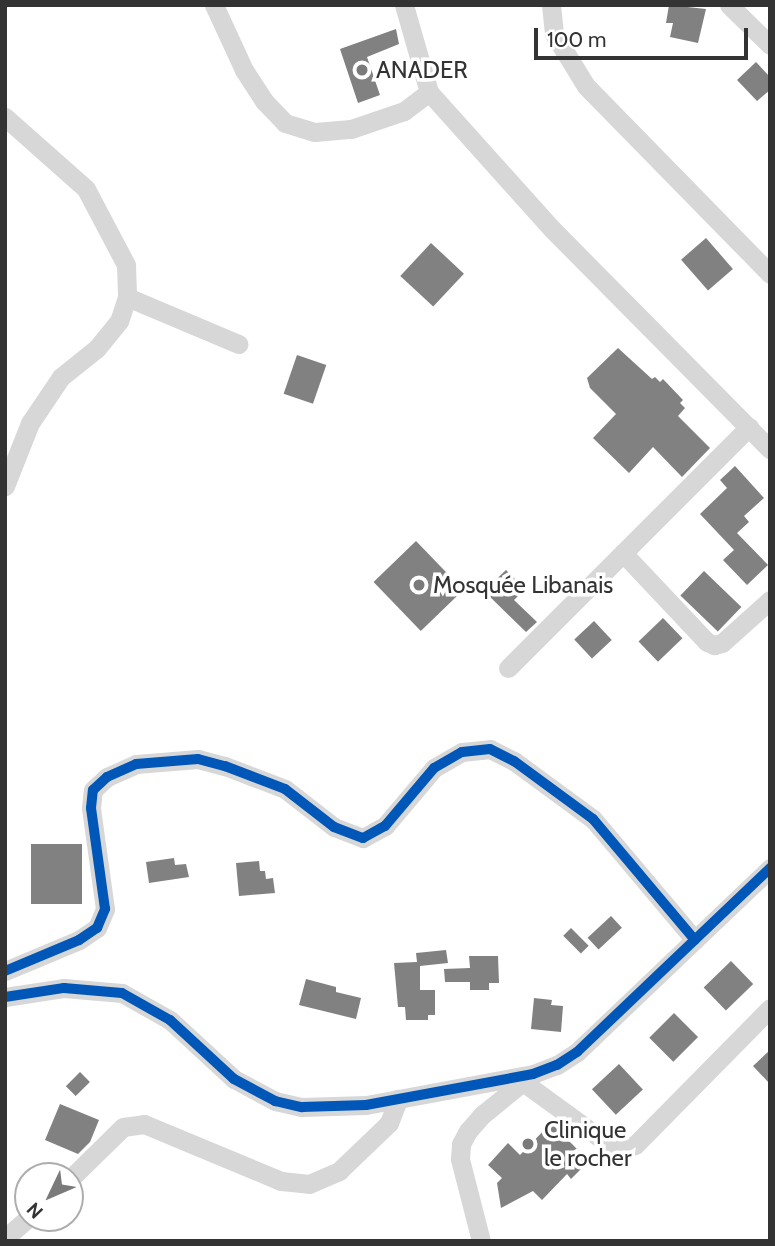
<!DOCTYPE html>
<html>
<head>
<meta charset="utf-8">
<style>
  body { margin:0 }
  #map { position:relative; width:775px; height:1246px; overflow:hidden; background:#fff; font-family:Cabin,sans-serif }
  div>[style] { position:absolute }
  .building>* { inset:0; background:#818181; transform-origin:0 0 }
  .minor>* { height:19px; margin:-9.5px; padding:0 9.5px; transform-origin:9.5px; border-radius:9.5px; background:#d7d7d7 }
  .cycleway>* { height:10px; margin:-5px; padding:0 5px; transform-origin:5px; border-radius:5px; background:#0057b8 }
  .dots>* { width:19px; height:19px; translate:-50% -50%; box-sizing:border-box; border:4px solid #fff; border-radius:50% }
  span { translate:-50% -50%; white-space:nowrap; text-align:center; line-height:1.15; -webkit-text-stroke:7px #fff; paint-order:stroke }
  .poi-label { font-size:24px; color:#333 }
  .left { translate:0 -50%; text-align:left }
  .frame { position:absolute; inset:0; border:7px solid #333; pointer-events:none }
  .north { position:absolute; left:14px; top:1162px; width:70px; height:70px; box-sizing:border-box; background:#fff; border:2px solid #adadad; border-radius:50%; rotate:226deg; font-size:19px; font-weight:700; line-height:28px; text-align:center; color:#333 }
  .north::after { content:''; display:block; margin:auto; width:24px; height:32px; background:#7a7a7a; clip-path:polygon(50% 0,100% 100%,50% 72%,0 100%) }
  .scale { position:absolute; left:534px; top:28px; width:214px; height:32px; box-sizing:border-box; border:4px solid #333; border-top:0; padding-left:9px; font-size:21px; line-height:24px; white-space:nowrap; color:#333; -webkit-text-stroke:5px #fff; paint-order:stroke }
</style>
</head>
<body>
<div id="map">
  <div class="building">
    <div style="clip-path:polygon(669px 5px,706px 9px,698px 43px,670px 37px,673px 23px,666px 23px)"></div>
    <div style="clip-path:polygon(396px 29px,399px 44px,367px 57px,380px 95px,358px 103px,340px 49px)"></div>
    <div style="clip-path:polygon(756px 62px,770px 77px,770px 90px,757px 101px,737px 80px)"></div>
    <div style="left:706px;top:238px;width:41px;height:33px;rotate:49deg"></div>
    <div style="left:431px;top:243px;width:45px;height:45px;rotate:43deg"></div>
    <div style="clip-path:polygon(618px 348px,652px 379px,655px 377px,660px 382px,663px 379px,683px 400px,680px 403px,685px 408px,678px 416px,710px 448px,682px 477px,653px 447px,629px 473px,593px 438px,616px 414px,590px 388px,587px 378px)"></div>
    <div style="left:297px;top:355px;width:31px;height:41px;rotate:19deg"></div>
    <div style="clip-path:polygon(735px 466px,764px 498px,744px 516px,749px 522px,737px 533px,768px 565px,747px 585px,723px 560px,734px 550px,700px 514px,727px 488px,720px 480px)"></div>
    <div style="left:416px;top:541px;width:68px;height:59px;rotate:46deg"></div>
    <div style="clip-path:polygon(506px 570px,525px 589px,514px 600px,537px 622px,526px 632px,484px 591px)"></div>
    <div style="left:704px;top:571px;width:52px;height:34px;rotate:44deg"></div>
    <div style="left:663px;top:618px;width:28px;height:34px;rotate:46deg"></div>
    <div style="left:594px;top:621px;width:26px;height:27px;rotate:47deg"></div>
    <div style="left:82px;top:844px;width:60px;height:51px;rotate:90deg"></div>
    <div style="clip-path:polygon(174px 858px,175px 865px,186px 864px,189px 877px,149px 883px,146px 862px)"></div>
    <div style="clip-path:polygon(259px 861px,260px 871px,265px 871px,266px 879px,273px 878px,275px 893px,239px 896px,236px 863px)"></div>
    <div style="left:611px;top:916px;width:16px;height:32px;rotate:47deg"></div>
    <div style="left:571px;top:928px;width:25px;height:11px;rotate:45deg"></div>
    <div style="clip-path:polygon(446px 950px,448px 963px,420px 966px,420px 990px,435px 990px,435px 1015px,428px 1015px,428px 1020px,406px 1020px,405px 1007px,398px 1007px,394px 963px,417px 962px,416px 953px)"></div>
    <div style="clip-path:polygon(469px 956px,498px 956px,499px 983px,489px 983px,489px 990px,470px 990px,470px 982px,445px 982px,444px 969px,470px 968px)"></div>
    <div style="left:731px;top:961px;width:32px;height:38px;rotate:46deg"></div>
    <div style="clip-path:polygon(306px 979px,336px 987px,336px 992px,361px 998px,356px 1019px,299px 1005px)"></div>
    <div style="clip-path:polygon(534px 998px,552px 1000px,551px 1005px,563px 1006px,561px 1032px,531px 1029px)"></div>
    <div style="left:674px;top:1013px;width:34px;height:35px;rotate:45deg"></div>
    <div style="clip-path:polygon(770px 1050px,770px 1084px,753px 1066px)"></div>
    <div style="left:619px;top:1064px;width:35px;height:37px;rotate:47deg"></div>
    <div style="left:80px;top:1072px;width:14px;height:20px;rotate:45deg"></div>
    <div style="clip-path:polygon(60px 1104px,99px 1120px,90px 1142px,78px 1154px,45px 1140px)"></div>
    <div style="clip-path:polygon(551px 1123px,589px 1161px,571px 1179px,567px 1174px,542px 1200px,533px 1191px,501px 1208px,497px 1183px,502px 1178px,488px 1165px,508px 1143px,520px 1155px)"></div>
  </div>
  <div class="minor">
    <div style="left:214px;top:5px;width:72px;rotate:65.2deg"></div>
    <div style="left:244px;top:70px;width:37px;rotate:57deg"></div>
    <div style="left:264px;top:101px;width:30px;rotate:46deg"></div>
    <div style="left:285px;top:123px;width:31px;rotate:17deg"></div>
    <div style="left:315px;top:132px;width:36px;rotate:-5deg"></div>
    <div style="left:351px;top:129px;width:56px;rotate:-18.8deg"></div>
    <div style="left:404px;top:111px;width:31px;rotate:-37deg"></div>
    <div style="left:404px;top:5px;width:91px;rotate:74deg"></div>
    <div style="left:429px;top:92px;width:184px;rotate:48.1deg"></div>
    <div style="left:552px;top:229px;width:310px;rotate:45.3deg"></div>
    <div style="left:551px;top:5px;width:29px;rotate:84deg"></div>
    <div style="left:554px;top:34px;width:61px;rotate:58.4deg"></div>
    <div style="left:586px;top:86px;width:263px;rotate:45.6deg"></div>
    <div style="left:729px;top:5px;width:57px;rotate:44.3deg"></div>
    <div style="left:5px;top:117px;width:108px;rotate:41.6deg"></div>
    <div style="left:86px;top:189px;width:86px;rotate:62.2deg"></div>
    <div style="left:126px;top:265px;width:32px;rotate:88deg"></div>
    <div style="left:127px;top:297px;width:25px;rotate:108deg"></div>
    <div style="left:119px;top:321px;width:36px;rotate:129deg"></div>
    <div style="left:96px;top:349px;width:45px;rotate:141.3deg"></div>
    <div style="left:61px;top:377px;width:55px;rotate:124deg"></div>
    <div style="left:30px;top:423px;width:68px;rotate:111.6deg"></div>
    <div style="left:127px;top:297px;width:121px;rotate:22.9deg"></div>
    <div style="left:623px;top:553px;width:122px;rotate:46.7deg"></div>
    <div style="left:707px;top:642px;width:8px;rotate:23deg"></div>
    <div style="left:714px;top:645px;width:8px;rotate:-14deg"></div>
    <div style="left:722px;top:643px;width:64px;rotate:-41.9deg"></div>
    <div style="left:508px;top:668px;width:341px;rotate:-45deg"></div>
    <div style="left:5px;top:971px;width:80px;rotate:-22.7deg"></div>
    <div style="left:79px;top:940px;width:22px;rotate:-34deg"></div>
    <div style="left:97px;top:928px;width:21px;rotate:-67deg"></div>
    <div style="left:105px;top:909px;width:102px;rotate:-97.9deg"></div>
    <div style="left:91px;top:808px;width:18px;rotate:-84deg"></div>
    <div style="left:93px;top:790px;width:19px;rotate:-43deg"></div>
    <div style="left:107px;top:777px;width:32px;rotate:-24deg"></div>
    <div style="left:136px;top:764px;width:62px;rotate:-4.6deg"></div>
    <div style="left:198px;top:759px;width:28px;rotate:15deg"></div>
    <div style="left:225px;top:766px;width:64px;rotate:21deg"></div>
    <div style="left:285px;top:789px;width:62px;rotate:37.8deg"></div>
    <div style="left:334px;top:827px;width:31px;rotate:21deg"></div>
    <div style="left:363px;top:838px;width:25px;rotate:-29deg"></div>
    <div style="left:385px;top:826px;width:76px;rotate:-49.8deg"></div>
    <div style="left:434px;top:768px;width:32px;rotate:-30deg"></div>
    <div style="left:462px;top:752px;width:28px;rotate:-6deg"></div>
    <div style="left:490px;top:749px;width:27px;rotate:27deg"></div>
    <div style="left:514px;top:761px;width:98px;rotate:36.3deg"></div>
    <div style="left:593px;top:819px;width:158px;rotate:49.9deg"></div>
    <div style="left:5px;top:997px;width:60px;rotate:-8.7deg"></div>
    <div style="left:64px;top:988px;width:58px;rotate:4.9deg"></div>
    <div style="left:122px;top:993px;width:55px;rotate:29.4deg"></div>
    <div style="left:170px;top:1020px;width:87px;rotate:42.7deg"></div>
    <div style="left:234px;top:1079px;width:47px;rotate:28.2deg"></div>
    <div style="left:275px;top:1101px;width:28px;rotate:13deg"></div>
    <div style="left:302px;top:1107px;width:64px;rotate:-1.8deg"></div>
    <div style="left:366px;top:1105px;width:170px;rotate:-10.5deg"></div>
    <div style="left:533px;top:1074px;width:26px;rotate:-21deg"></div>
    <div style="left:557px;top:1065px;width:24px;rotate:-33deg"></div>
    <div style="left:577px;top:1052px;width:267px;rotate:-43.6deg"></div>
    <div style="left:523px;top:1082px;width:104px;rotate:36deg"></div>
    <div style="left:607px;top:1143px;width:18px;rotate:16deg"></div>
    <div style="left:624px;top:1148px;width:11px;rotate:-15deg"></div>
    <div style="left:635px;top:1145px;width:192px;rotate:-45.4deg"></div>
    <div style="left:70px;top:1179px;width:74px;rotate:-44.5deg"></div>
    <div style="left:123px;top:1127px;width:21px;rotate:-8deg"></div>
    <div style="left:144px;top:1124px;width:148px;rotate:22.6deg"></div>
    <div style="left:281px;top:1181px;width:28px;rotate:6deg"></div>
    <div style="left:309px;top:1184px;width:33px;rotate:-23deg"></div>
    <div style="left:339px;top:1171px;width:69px;rotate:-43.8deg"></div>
    <div style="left:389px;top:1123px;width:26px;rotate:-69deg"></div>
    <div style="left:5px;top:1238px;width:30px;rotate:-41deg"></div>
    <div style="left:481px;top:1241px;width:85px;rotate:-104.4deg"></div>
    <div style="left:460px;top:1159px;width:15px;rotate:-86deg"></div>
    <div style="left:461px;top:1144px;width:15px;rotate:-62deg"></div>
    <div style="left:468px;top:1131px;width:21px;rotate:-49deg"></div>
    <div style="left:482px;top:1115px;width:60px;rotate:-39deg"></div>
  </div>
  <div class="cycleway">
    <div style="left:5px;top:971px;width:80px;rotate:-22.7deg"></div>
    <div style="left:79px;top:940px;width:22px;rotate:-34deg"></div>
    <div style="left:97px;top:928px;width:21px;rotate:-67deg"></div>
    <div style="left:105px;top:909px;width:102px;rotate:-97.9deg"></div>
    <div style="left:91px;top:808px;width:18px;rotate:-84deg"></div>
    <div style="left:93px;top:790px;width:19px;rotate:-43deg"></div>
    <div style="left:107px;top:777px;width:32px;rotate:-24deg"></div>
    <div style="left:136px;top:764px;width:62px;rotate:-4.6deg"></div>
    <div style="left:198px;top:759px;width:28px;rotate:15deg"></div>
    <div style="left:225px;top:766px;width:64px;rotate:21deg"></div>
    <div style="left:285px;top:789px;width:62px;rotate:37.8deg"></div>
    <div style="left:334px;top:827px;width:31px;rotate:21deg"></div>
    <div style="left:363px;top:838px;width:25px;rotate:-29deg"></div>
    <div style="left:385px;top:826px;width:76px;rotate:-49.8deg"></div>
    <div style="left:434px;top:768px;width:32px;rotate:-30deg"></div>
    <div style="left:462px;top:752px;width:28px;rotate:-6deg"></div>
    <div style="left:490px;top:749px;width:27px;rotate:27deg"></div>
    <div style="left:514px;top:761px;width:98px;rotate:36.3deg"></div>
    <div style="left:593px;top:819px;width:158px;rotate:49.9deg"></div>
    <div style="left:5px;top:997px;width:60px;rotate:-8.7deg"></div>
    <div style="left:64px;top:988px;width:58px;rotate:4.9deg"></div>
    <div style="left:122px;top:993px;width:55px;rotate:29.4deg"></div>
    <div style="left:170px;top:1020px;width:87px;rotate:42.7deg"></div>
    <div style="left:234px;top:1079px;width:47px;rotate:28.2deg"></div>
    <div style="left:275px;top:1101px;width:28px;rotate:13deg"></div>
    <div style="left:302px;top:1107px;width:64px;rotate:-1.8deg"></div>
    <div style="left:366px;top:1105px;width:170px;rotate:-10.5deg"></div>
    <div style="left:533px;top:1074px;width:26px;rotate:-21deg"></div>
    <div style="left:557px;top:1065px;width:24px;rotate:-33deg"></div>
    <div style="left:577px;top:1052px;width:267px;rotate:-43.6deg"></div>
  </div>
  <div class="dots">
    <div style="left:362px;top:70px;background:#7a7a7a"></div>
    <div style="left:419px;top:585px;background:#7a7a7a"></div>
    <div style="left:528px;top:1144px;background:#7a7a7a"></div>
  </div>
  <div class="poi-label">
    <span class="left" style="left:376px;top:70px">ANADER</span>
    <span class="left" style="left:433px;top:585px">Mosquée Libanais</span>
    <span class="left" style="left:544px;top:1144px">Clinique<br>le rocher</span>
  </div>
  <div class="frame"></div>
  <div class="north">N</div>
  <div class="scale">100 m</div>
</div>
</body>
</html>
